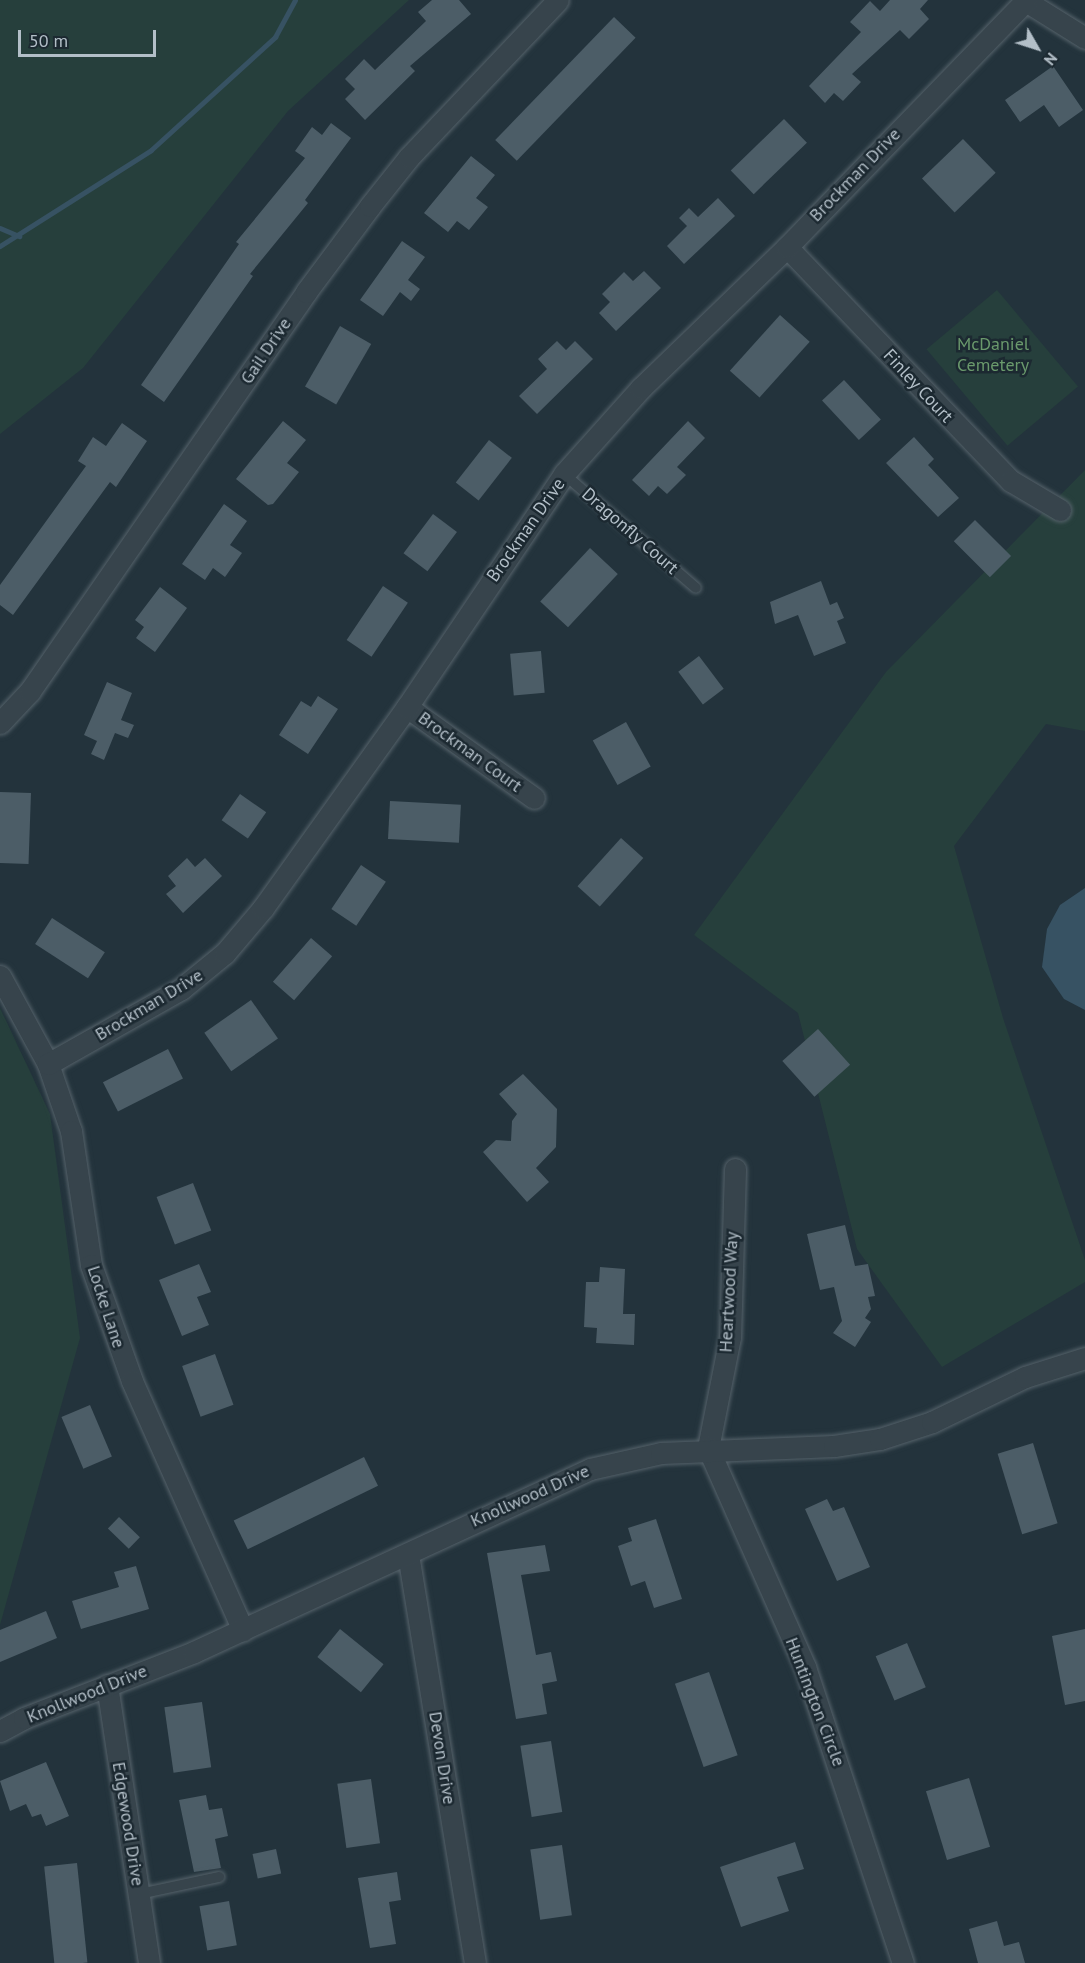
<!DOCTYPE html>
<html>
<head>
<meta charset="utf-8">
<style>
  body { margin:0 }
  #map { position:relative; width:1085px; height:1963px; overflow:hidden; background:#23333c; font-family:"PT Sans",sans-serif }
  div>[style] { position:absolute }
  .green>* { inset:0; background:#263f3c; transform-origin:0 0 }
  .water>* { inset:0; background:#375263 }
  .stream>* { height:5px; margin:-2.5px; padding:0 2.5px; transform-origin:2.5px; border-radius:2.5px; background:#375263 }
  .building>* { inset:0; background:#4c5d67; transform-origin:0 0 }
  .roads { filter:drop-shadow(0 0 2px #55626a) drop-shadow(0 0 2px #55626a) }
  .lane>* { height:10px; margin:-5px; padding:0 5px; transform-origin:5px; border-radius:5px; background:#37444c }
  .street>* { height:21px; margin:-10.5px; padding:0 10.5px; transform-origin:10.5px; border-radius:10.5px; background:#37444c }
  span { translate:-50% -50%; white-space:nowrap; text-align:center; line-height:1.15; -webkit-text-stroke:5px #1c2931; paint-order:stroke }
  .street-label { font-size:18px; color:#b3bfc8 }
  .park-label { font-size:18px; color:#6a996c }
  .north { position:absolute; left:1007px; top:18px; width:60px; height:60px; -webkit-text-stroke:4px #1c2931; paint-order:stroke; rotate:129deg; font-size:16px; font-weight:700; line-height:24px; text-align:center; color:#b3bfc8 }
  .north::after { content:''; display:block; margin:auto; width:21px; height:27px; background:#b3bfc8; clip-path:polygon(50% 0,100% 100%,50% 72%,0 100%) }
  .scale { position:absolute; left:18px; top:30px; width:138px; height:27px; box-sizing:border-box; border:3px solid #b3bfc8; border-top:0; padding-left:8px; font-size:18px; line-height:21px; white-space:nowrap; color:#b3bfc8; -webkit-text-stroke:4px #1c2931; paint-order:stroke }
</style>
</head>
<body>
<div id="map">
  <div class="green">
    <div style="clip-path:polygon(0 0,409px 0,288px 111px,83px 368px,0 434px)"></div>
    <div style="left:997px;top:290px;width:126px;height:92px;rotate:50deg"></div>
    <div style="clip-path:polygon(1085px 470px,1085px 731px,1046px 724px,954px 846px,1003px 1018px,1085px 1260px,1085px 1282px,942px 1367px,857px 1249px,798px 1013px,694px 935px,886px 672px)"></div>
    <div style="clip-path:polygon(0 1008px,50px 1114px,80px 1338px,0 1625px)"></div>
  </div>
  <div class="water">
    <div style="clip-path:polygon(1085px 888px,1085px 1010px,1064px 999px,1042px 967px,1047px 929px,1060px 905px)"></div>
  </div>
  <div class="stream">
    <div style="left:0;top:228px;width:21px;rotate:23deg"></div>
    <div style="left:0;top:246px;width:179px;rotate:-32.4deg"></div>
    <div style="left:151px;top:150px;width:168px;rotate:-42.3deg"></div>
    <div style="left:275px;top:37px;width:42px;rotate:-61.6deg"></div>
  </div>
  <div class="building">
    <div style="clip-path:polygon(432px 0,459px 0,471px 14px,410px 66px,415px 71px,365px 120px,345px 99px,355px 89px,345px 79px,364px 59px,375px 70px,426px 21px,418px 12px)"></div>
    <div style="clip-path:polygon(890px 0,928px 0,920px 9px,929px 19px,909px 39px,900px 30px,852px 74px,861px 82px,843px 101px,834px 93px,825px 103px,809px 86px,861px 32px,850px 22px,870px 1px,880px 11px)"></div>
    <div style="left:614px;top:17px;width:30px;height:171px;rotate:44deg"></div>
    <div style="clip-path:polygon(1053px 66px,1083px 110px,1059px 127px,1044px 105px,1020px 122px,1005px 100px)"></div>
    <div style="left:784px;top:119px;width:33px;height:74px;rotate:46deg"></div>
    <div style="clip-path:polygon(331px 123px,351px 138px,305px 200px,308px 203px,250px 274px,253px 276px,164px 402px,141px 385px,239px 244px,236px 242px,305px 158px,295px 151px,312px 127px,322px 135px)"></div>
    <div style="left:963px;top:139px;width:47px;height:57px;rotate:46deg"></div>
    <div style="clip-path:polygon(471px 156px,495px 175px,476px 198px,488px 207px,469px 230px,457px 221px,448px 232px,424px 213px)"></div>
    <div style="clip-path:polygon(718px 198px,735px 216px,684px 264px,667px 246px,687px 226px,679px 218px,689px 208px,698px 217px)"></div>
    <div style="clip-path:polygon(402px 241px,425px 257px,408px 280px,420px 289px,411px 301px,400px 292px,383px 316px,360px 300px)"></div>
    <div style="clip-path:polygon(644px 271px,661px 288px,616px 331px,599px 313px,610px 302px,602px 294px,624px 272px,633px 281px)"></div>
    <div style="left:780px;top:315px;width:40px;height:75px;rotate:42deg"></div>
    <div style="left:340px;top:326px;width:36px;height:70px;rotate:30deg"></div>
    <div style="clip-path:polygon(557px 341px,566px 350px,575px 341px,593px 359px,537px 414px,519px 396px,547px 369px,538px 359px)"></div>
    <div style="left:844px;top:380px;width:54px;height:30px;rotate:47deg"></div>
    <div style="clip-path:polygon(283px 421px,306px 440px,287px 463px,299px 472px,273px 504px,268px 505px,236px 479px)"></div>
    <div style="clip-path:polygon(688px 421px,705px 438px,677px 467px,686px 475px,667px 494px,658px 486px,649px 496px,632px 480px)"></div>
    <div style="clip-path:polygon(122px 423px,147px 441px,116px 487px,110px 482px,13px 615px,0 605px,0 585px,86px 466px,78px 461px,93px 437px,106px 446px)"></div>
    <div style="clip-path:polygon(914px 437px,934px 459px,928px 465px,959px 498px,938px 517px,886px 463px)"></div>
    <div style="left:489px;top:440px;width:29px;height:54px;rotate:38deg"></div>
    <div style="clip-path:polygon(224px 504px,247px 521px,230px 545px,242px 553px,225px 577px,213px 568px,205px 580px,182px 564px)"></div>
    <div style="left:433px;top:514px;width:30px;height:49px;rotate:37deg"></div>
    <div style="left:975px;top:520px;width:51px;height:30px;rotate:45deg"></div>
    <div style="left:590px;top:548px;width:38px;height:73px;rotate:43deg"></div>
    <div style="clip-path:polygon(821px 581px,830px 605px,837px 602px,844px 618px,837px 621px,846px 643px,814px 656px,798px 615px,775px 624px,770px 602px)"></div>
    <div style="left:383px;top:586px;width:30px;height:65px;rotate:34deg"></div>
    <div style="clip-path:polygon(160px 587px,187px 608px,155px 652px,136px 638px,144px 627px,135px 620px)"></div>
    <div style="left:541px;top:651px;width:42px;height:31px;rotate:85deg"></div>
    <div style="left:699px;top:656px;width:41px;height:26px;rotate:53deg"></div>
    <div style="clip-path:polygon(107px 682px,132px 693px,121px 720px,134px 725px,128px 738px,115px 733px,104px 760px,91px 754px,97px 741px,84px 735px)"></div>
    <div style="clip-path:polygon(318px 696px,338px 709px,308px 754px,279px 735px,301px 701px,311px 707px)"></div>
    <div style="left:626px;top:722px;width:51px;height:38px;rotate:61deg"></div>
    <div style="left:0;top:792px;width:31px;height:71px;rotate:2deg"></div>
    <div style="left:240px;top:794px;width:32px;height:32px;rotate:35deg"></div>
    <div style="left:390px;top:801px;width:71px;height:38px;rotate:3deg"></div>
    <div style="left:621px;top:838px;width:30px;height:65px;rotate:42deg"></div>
    <div style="clip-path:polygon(187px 858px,195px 867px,205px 858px,222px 876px,183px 913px,166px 894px,176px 886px,168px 876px)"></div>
    <div style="left:361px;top:865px;width:30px;height:53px;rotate:34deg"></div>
    <div style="left:52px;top:918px;width:63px;height:31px;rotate:33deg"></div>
    <div style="left:311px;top:938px;width:28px;height:58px;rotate:41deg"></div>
    <div style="left:251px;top:1000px;width:47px;height:57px;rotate:55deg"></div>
    <div style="left:818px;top:1029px;width:48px;height:48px;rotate:48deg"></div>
    <div style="left:168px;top:1049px;width:33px;height:73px;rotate:63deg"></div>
    <div style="clip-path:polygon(523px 1074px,557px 1109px,556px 1147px,536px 1168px,549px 1182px,527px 1202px,483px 1152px,496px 1140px,511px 1141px,512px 1121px,517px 1114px,499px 1094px)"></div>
    <div style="left:193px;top:1183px;width:51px;height:39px;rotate:69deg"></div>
    <div style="clip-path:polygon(845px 1225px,855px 1266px,868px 1264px,875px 1296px,868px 1297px,871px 1309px,865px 1318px,871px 1322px,855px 1347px,833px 1333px,842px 1321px,834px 1287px,820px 1290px,807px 1234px)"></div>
    <div style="clip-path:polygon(199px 1264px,211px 1292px,197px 1297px,209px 1325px,182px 1336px,159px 1280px)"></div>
    <div style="clip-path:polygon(600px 1267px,625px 1269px,623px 1314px,635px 1314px,634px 1345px,596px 1343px,597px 1328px,584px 1327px,586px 1282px,599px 1282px)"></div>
    <div style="left:215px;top:1354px;width:54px;height:35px;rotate:70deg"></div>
    <div style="left:90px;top:1405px;width:56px;height:31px;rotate:67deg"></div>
    <div style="left:1033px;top:1443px;width:84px;height:37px;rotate:73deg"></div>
    <div style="left:364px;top:1457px;width:32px;height:145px;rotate:64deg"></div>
    <div style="clip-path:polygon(827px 1499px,833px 1511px,844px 1507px,870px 1567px,837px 1581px,805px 1509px)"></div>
    <div style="left:119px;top:1517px;width:29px;height:16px;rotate:44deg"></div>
    <div style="clip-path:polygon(656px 1519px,682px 1599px,654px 1608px,645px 1581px,631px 1586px,618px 1546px,632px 1541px,628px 1528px)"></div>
    <div style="clip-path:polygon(545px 1545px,550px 1571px,521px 1575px,536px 1655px,551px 1652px,557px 1681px,542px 1684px,547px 1714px,516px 1719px,487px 1553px)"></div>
    <div style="clip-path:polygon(136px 1566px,149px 1609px,81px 1629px,72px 1601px,119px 1587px,114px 1572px)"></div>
    <div style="clip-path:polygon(46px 1611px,57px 1638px,0 1662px,0 1630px)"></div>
    <div style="left:340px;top:1629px;width:56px;height:36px;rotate:39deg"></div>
    <div style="clip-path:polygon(1085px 1629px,1085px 1701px,1065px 1705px,1052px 1636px)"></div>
    <div style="left:907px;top:1643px;width:48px;height:34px;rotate:67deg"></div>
    <div style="left:709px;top:1672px;width:88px;height:36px;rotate:71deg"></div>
    <div style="left:202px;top:1702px;width:66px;height:38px;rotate:82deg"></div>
    <div style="left:551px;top:1741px;width:72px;height:31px;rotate:81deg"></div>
    <div style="clip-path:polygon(46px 1762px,69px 1816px,46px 1826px,41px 1814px,32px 1817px,26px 1804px,10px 1811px,0 1781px)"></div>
    <div style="left:969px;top:1778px;width:72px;height:45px;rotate:73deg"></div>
    <div style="left:371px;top:1779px;width:65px;height:34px;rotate:82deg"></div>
    <div style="clip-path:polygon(206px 1795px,209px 1810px,222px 1808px,228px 1836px,215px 1839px,221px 1868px,194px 1872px,179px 1800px)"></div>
    <div style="clip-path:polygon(795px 1842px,804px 1869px,777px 1877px,789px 1911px,741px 1927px,720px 1867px)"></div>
    <div style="left:562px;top:1845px;width:71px;height:32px;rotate:82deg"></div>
    <div style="left:276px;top:1849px;width:25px;height:24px;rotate:78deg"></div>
    <div style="left:77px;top:1863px;width:100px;height:33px;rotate:84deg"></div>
    <div style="clip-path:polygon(397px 1872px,401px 1900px,389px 1902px,396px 1944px,370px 1948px,358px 1878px)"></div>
    <div style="left:229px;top:1901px;width:45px;height:30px;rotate:80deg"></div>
    <div style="clip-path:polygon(997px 1921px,1004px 1946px,1019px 1942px,1025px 1963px,978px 1963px,969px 1929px)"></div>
  </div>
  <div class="roads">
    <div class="lane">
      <div style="left:564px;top:474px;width:174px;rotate:40.8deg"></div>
      <div style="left:139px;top:1894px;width:82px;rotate:-12deg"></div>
    </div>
    <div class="street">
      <div style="left:1024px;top:0;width:72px;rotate:31.9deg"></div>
      <div style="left:787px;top:247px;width:324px;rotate:46.3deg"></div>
      <div style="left:1011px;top:481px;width:57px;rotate:30.6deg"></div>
      <div style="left:407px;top:707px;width:156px;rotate:35.6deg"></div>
      <div style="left:0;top:723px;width:44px;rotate:-46.8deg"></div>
      <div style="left:30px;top:691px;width:485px;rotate:-55.3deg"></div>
      <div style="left:306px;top:292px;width:107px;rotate:-53.3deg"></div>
      <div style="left:370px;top:206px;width:63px;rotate:-51.5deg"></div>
      <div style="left:409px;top:157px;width:216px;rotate:-46.5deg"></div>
      <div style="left:0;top:976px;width:100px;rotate:61.4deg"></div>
      <div style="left:48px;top:1064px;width:71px;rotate:71.1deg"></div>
      <div style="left:71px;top:1131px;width:135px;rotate:81.5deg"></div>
      <div style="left:91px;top:1265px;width:123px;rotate:70.5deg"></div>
      <div style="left:132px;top:1381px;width:273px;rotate:66deg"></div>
      <div style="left:48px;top:1064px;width:153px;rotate:-29.4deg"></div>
      <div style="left:181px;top:989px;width:57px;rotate:-39.3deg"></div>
      <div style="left:225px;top:953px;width:59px;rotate:-49.8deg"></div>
      <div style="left:263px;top:908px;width:247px;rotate:-54.4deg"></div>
      <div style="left:407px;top:707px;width:281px;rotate:-56deg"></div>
      <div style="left:564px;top:474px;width:115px;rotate:-48.2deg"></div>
      <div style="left:641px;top:388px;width:203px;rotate:-44deg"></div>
      <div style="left:787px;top:247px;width:342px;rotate:-45.9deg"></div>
      <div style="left:735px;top:1169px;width:168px;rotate:91.7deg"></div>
      <div style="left:730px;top:1337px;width:113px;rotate:101.2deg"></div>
      <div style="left:708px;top:1448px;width:240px;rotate:66.1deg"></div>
      <div style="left:805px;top:1667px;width:312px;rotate:71.7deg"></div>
      <div style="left:408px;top:1554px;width:414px;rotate:80.7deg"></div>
      <div style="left:107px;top:1685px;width:281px;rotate:81.4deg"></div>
      <div style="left:0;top:1731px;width:27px;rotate:-28deg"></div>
      <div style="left:24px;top:1718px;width:182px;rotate:-21.2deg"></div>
      <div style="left:194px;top:1652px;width:436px;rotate:-24.8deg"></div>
      <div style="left:590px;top:1469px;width:73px;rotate:-12.7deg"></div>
      <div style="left:661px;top:1453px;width:173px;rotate:-2.3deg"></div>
      <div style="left:834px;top:1446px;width:47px;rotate:-8.7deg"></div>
      <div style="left:880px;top:1439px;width:55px;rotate:-18.1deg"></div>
      <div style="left:932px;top:1422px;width:103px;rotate:-25.8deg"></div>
      <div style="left:1025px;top:1377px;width:63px;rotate:-17.6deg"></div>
    </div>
  </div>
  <div class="street-label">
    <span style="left:855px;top:175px;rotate:-46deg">Brockman Drive</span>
    <span style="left:266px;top:351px;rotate:-56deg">Gail Drive</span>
    <span style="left:918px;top:386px;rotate:47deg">Finley Court</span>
    <span style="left:526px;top:530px;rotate:-55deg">Brockman Drive</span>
    <span style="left:630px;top:531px;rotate:41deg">Dragonfly Court</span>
    <span style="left:470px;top:752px;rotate:36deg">Brockman Court</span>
    <span style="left:149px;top:1005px;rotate:-31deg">Brockman Drive</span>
    <span style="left:729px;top:1292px;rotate:-87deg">Heartwood Way</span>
    <span style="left:106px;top:1307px;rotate:72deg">Locke Lane</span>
    <span style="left:530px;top:1496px;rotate:-24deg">Knollwood Drive</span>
    <span style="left:87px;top:1694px;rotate:-22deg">Knollwood Drive</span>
    <span style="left:815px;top:1702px;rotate:69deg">Huntington Circle</span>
    <span style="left:442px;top:1758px;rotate:81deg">Devon Drive</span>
    <span style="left:128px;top:1824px;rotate:81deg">Edgewood Drive</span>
  </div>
  <div class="park-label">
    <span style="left:993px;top:355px">McDaniel<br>Cemetery</span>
  </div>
  <div class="north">N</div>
  <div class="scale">50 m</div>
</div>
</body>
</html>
